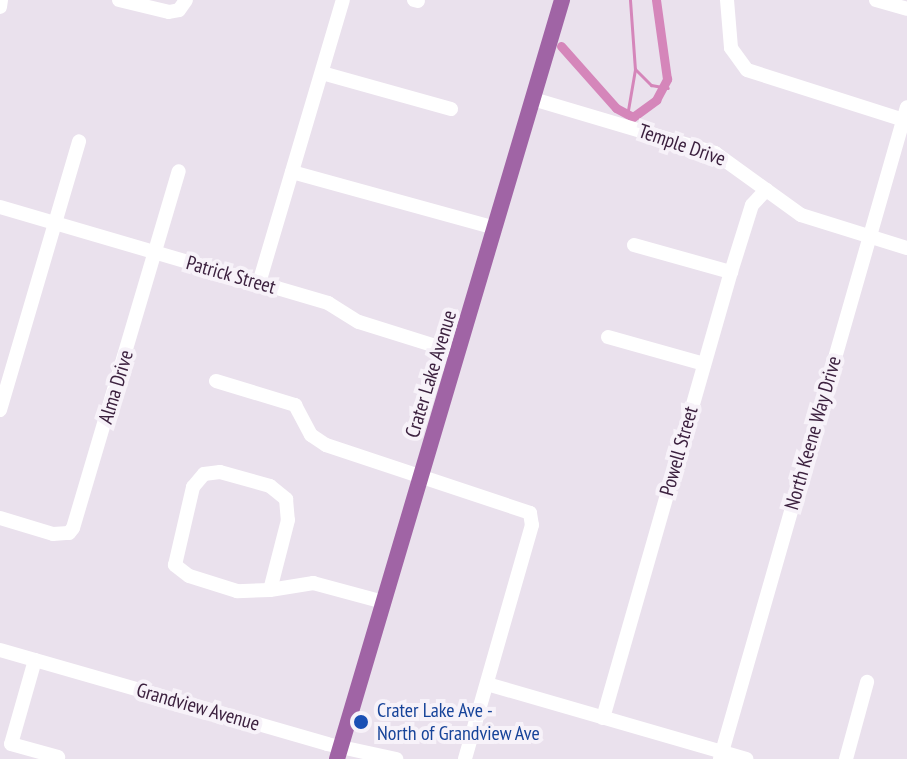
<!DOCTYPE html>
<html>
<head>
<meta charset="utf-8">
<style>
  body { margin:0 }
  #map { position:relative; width:907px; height:759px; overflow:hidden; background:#eae1ed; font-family:"PT Sans Narrow",sans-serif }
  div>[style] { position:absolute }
  .stream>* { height:3px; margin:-1.5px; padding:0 1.5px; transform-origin:1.5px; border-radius:1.5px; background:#d586ba }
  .canal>* { height:9px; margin:-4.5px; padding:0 4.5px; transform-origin:4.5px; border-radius:4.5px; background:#d586ba }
  .minor>* { height:14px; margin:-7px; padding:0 7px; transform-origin:7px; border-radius:7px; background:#fff }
  .major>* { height:16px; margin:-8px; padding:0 8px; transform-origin:8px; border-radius:8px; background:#a064a5 }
  .dots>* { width:22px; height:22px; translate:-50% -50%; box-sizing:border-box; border:4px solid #f7f2f9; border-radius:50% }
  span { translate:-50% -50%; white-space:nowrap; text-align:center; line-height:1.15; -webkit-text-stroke:8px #f7f2f9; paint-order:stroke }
  .street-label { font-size:20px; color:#3c213f }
  .transit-label { font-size:20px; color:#164399 }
  .left { translate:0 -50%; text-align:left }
</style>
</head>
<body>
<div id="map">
  <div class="stream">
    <div style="left:630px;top:0;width:69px;rotate:85.9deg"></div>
    <div style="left:635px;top:69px;width:23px;rotate:45deg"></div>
    <div style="left:651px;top:85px;width:17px;rotate:10deg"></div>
    <div style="left:627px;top:116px;width:48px;rotate:-80.3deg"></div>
  </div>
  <div class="canal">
    <div style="left:561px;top:46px;width:83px;rotate:48.4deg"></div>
    <div style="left:616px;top:108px;width:19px;rotate:28deg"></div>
    <div style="left:633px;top:117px;width:29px;rotate:-36deg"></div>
    <div style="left:656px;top:100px;width:24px;rotate:-62deg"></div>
    <div style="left:667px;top:79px;width:80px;rotate:-97.9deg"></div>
  </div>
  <div class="minor">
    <div style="left:119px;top:0;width:51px;rotate:13.5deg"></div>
    <div style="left:169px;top:12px;width:10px;rotate:-11deg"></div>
    <div style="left:179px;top:10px;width:12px;rotate:-55deg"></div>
    <div style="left:414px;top:0;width:4px;rotate:14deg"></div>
    <div style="left:727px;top:0;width:48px;rotate:85.2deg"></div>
    <div style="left:731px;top:48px;width:27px;rotate:54deg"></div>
    <div style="left:747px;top:70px;width:165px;rotate:17.7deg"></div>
    <div style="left:876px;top:0;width:32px;rotate:16deg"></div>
    <div style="left:0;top:7px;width:7px;rotate:-82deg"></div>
    <div style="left:322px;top:73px;width:134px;rotate:15.6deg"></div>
    <div style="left:533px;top:99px;width:190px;rotate:16.5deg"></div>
    <div style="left:715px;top:153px;width:106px;rotate:35.8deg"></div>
    <div style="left:801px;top:215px;width:111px;rotate:17.3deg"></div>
    <div style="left:292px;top:172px;width:211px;rotate:15.4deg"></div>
    <div style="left:0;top:207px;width:342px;rotate:16.3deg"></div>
    <div style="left:328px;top:303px;width:36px;rotate:32deg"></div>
    <div style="left:359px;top:322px;width:104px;rotate:17.4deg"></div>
    <div style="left:634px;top:245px;width:101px;rotate:15.6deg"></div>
    <div style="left:259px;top:283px;width:295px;rotate:-73.5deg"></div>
    <div style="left:608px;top:337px;width:100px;rotate:15.7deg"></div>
    <div style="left:216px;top:381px;width:83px;rotate:16.9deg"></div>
    <div style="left:295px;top:405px;width:34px;rotate:62deg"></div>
    <div style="left:311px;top:435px;width:18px;rotate:34deg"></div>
    <div style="left:326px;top:445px;width:215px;rotate:18.4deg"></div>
    <div style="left:530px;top:513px;width:12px;rotate:81deg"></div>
    <div style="left:532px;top:525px;width:243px;rotate:106deg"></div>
    <div style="left:0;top:410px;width:280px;rotate:-73.6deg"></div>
    <div style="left:220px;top:472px;width:52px;rotate:15.6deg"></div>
    <div style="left:270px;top:486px;width:21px;rotate:39deg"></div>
    <div style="left:286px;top:499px;width:21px;rotate:85deg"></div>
    <div style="left:288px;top:520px;width:72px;rotate:104.4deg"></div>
    <div style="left:270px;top:590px;width:33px;rotate:178deg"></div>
    <div style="left:237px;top:591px;width:50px;rotate:-162.6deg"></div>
    <div style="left:189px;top:576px;width:18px;rotate:-142deg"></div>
    <div style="left:175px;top:565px;width:80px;rotate:-77deg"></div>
    <div style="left:193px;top:487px;width:17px;rotate:-50deg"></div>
    <div style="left:204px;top:474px;width:16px;rotate:-7deg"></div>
    <div style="left:0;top:518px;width:55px;rotate:16.8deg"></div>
    <div style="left:53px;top:534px;width:16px;rotate:-4deg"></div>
    <div style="left:69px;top:533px;width:6px;rotate:-51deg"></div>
    <div style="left:73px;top:528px;width:372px;rotate:-73.5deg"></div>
    <div style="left:270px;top:590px;width:44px;rotate:-9.2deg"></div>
    <div style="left:313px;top:583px;width:73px;rotate:15deg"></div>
    <div style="left:0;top:650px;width:340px;rotate:16deg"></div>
    <div style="left:327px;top:744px;width:71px;rotate:12.3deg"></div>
    <div style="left:35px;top:660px;width:87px;rotate:105.9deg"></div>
    <div style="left:11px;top:744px;width:49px;rotate:15.5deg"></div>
    <div style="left:487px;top:684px;width:270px;rotate:16.1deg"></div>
    <div style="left:603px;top:718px;width:464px;rotate:-74deg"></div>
    <div style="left:731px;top:272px;width:70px;rotate:-72.6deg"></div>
    <div style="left:752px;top:205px;width:21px;rotate:-47deg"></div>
    <div style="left:720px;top:759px;width:678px;rotate:-74deg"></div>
    <div style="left:846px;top:759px;width:80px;rotate:-74.7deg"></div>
  </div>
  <div class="major">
    <div style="left:337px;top:759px;width:792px;rotate:-73.49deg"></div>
  </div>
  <div class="dots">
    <div style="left:361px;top:722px;background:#1a4fb4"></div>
  </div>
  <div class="street-label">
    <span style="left:682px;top:145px;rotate:19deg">Temple Drive</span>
    <span style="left:231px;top:275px;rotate:16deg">Patrick Street</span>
    <span style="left:431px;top:374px;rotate:-73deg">Crater Lake Avenue</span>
    <span style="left:116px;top:387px;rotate:-73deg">Alma Drive</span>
    <span style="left:813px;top:433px;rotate:-74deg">North Keene Way Drive</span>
    <span style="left:679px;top:451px;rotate:-74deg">Powell Street</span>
    <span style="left:198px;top:707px;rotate:16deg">Grandview Avenue</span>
  </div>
  <div class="transit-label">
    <span class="left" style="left:377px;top:722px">Crater Lake Ave -<br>North of Grandview Ave</span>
  </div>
</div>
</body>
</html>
